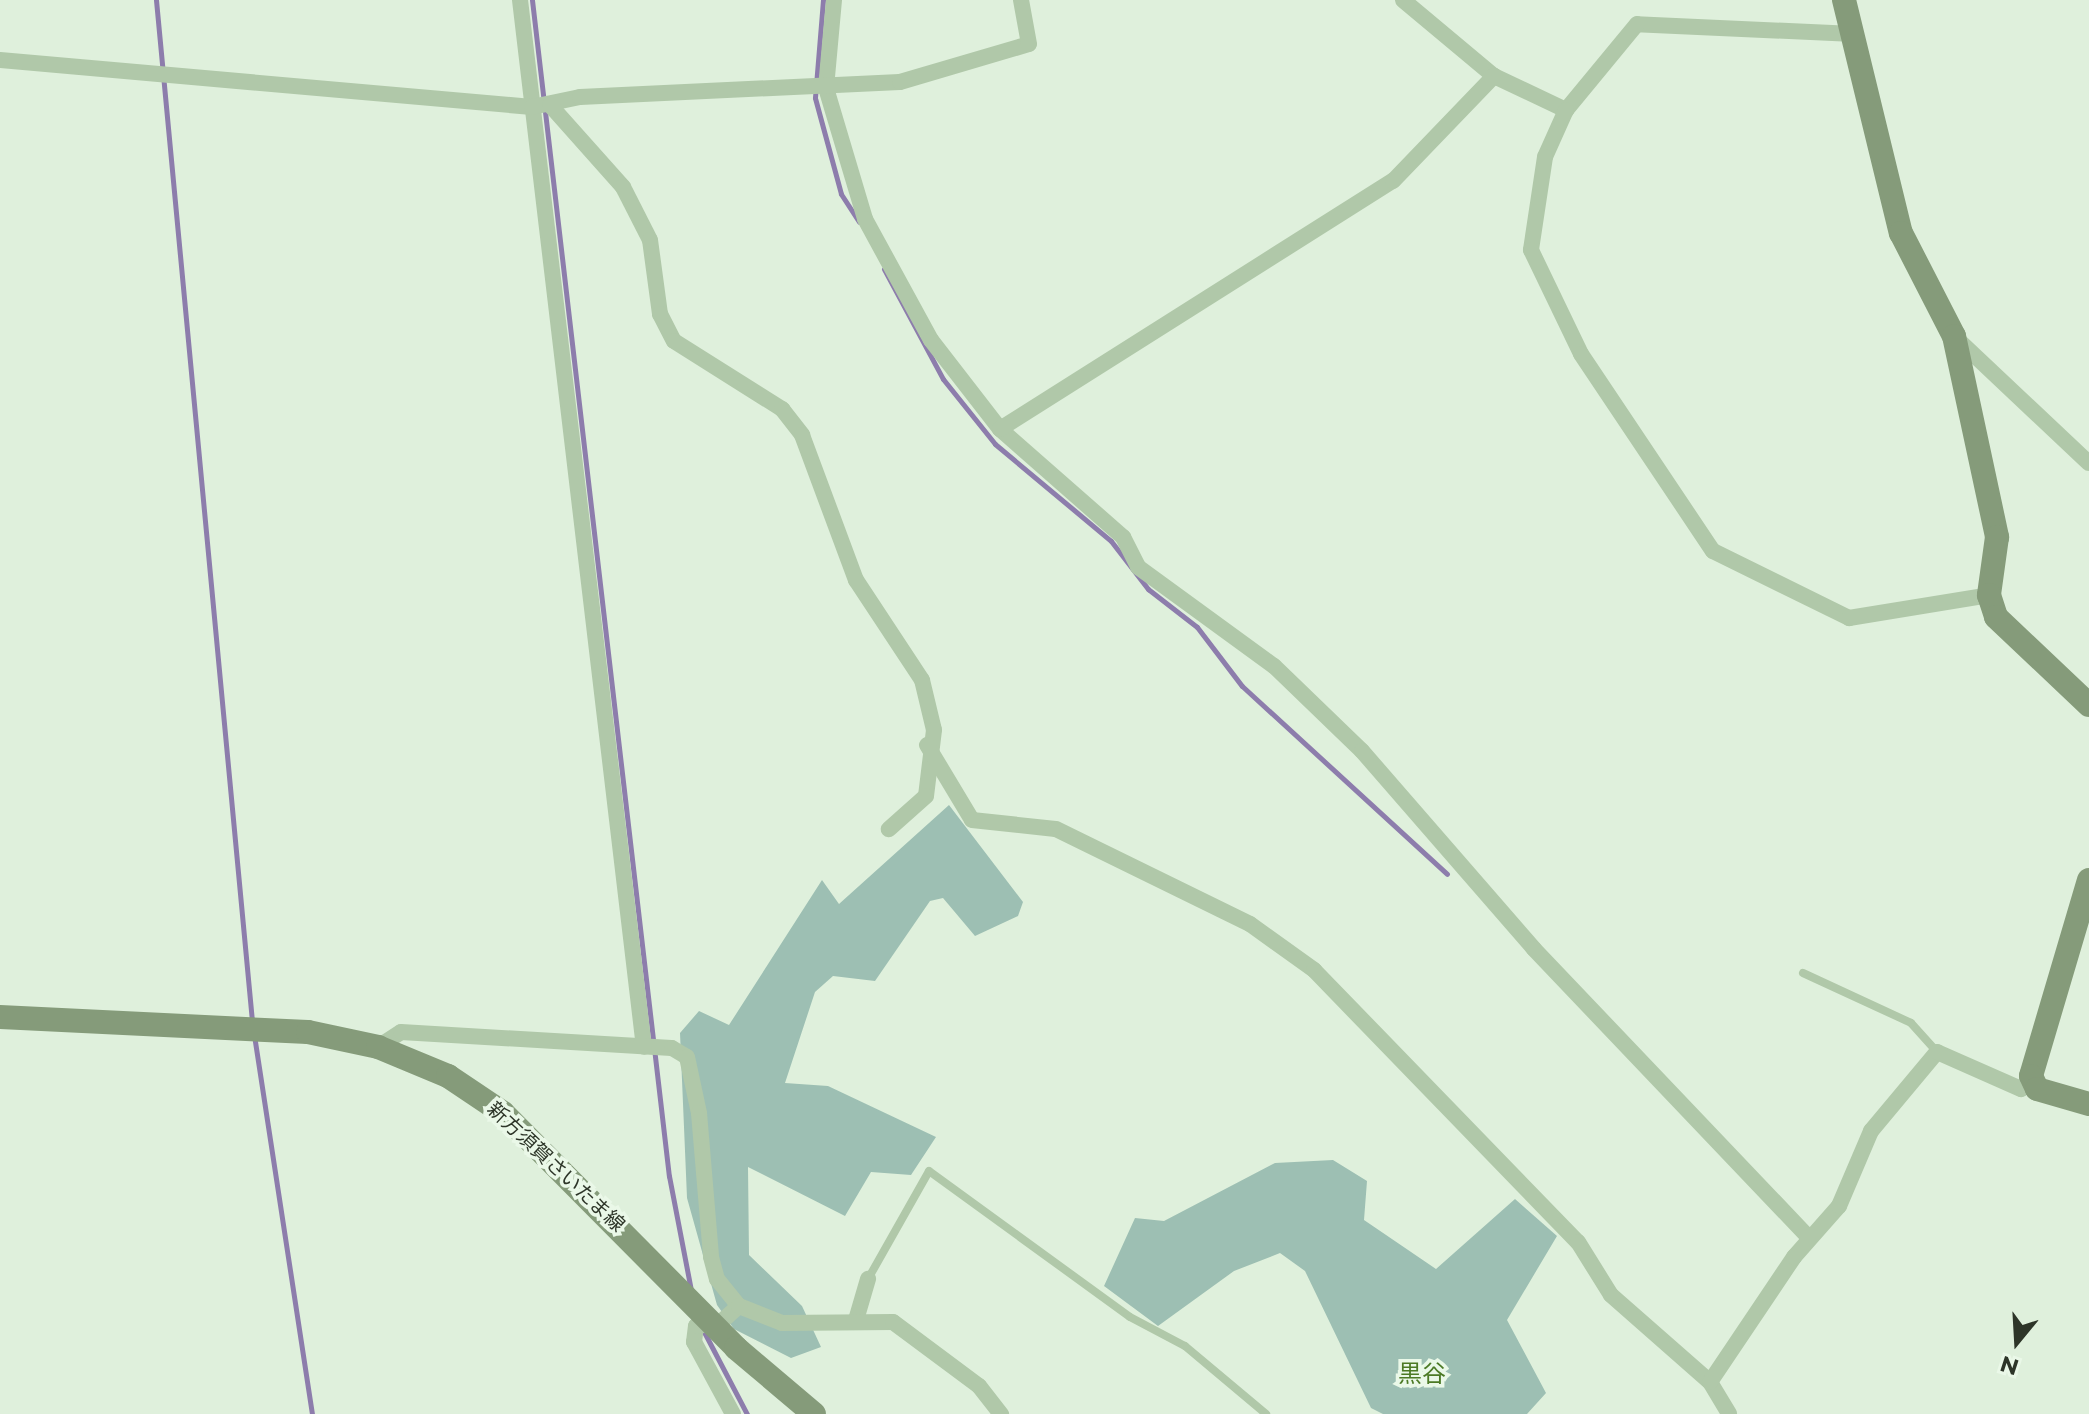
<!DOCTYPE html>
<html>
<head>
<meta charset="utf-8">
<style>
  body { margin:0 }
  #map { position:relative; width:2089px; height:1414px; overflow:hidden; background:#dff0dc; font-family:Montserrat,"Noto Sans JP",sans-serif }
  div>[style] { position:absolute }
  .green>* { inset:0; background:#9dbfb3 }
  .stream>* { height:5px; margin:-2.5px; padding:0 2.5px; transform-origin:2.5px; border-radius:2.5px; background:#8d7dac }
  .lane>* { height:8px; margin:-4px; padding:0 4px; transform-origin:4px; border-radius:4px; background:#b0c8a9 }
  .street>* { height:16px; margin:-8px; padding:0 8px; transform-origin:8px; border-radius:8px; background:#b0c8a9 }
  .secondary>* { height:24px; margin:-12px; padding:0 12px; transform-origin:12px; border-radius:12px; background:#859b7a }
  span { translate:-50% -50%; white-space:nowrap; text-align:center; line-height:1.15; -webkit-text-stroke:7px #eaf8e8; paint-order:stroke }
  .street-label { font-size:20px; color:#2d3528 }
  .quarter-label { font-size:24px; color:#4c7a25 }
  .north { position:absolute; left:1977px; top:1302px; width:80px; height:80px; -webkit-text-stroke:6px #eaf8e8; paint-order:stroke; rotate:198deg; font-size:22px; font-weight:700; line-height:32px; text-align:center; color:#2d3528 }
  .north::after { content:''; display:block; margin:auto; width:28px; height:36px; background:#2d3528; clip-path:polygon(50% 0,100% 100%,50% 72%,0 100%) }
</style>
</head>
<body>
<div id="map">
  <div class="green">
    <div style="clip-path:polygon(949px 805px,1023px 902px,1018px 916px,975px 936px,943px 898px,930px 901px,875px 981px,833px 976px,815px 992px,785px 1083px,828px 1086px,936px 1137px,911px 1175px,871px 1172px,845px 1216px,748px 1167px,749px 1255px,802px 1306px,821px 1347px,791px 1358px,734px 1329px,717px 1305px,687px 1198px,680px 1033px,699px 1011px,729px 1025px,822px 880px,839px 904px)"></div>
    <div style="clip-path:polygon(1333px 1160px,1367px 1181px,1364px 1220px,1436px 1269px,1515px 1199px,1557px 1236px,1507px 1320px,1546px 1393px,1527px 1414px,1383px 1414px,1371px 1408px,1305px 1271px,1280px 1253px,1234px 1271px,1158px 1326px,1104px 1286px,1135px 1218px,1164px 1221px,1275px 1163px)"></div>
  </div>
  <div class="stream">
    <div style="left:156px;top:0;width:1026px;rotate:84.63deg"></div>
    <div style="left:532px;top:0;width:1184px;rotate:83.36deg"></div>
    <div style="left:669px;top:1176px;width:116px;rotate:79.1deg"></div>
    <div style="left:823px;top:0;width:98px;rotate:94.7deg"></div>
    <div style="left:815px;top:98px;width:99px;rotate:74.8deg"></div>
    <div style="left:841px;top:194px;width:33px;rotate:57deg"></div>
    <div style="left:884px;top:269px;width:125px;rotate:61.8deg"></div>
    <div style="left:943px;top:379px;width:83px;rotate:51.3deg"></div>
    <div style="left:995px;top:444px;width:151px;rotate:39.9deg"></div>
    <div style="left:1111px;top:541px;width:61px;rotate:52.4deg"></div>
    <div style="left:1148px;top:589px;width:62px;rotate:37.8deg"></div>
    <div style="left:1197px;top:627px;width:74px;rotate:52.7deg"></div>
    <div style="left:1242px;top:686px;width:278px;rotate:42.5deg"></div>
    <div style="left:254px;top:1035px;width:383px;rotate:81.3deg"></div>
    <div style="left:703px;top:1330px;width:95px;rotate:62.4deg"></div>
  </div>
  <div class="lane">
    <div style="left:1803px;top:973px;width:119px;rotate:24.8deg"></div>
    <div style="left:1911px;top:1023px;width:39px;rotate:48deg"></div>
    <div style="left:868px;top:1279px;width:124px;rotate:-60.5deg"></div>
    <div style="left:929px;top:1171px;width:248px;rotate:36deg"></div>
    <div style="left:1130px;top:1317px;width:62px;rotate:27.8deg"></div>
    <div style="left:1185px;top:1346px;width:106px;rotate:40deg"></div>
  </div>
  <div class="street">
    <div style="left:520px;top:0;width:1054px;rotate:83.25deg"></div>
    <div style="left:834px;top:0;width:88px;rotate:95.2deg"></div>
    <div style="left:826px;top:88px;width:137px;rotate:73.4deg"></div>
    <div style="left:865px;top:219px;width:138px;rotate:61.4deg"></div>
    <div style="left:931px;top:340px;width:113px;rotate:52.2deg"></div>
    <div style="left:1000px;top:429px;width:164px;rotate:41.3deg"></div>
    <div style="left:1123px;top:537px;width:34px;rotate:63deg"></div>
    <div style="left:1138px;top:567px;width:168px;rotate:36.1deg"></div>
    <div style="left:1274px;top:666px;width:122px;rotate:44deg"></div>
    <div style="left:1362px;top:751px;width:262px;rotate:49deg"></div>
    <div style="left:1534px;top:949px;width:398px;rotate:46.4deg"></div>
    <div style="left:1403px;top:0;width:119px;rotate:39.9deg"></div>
    <div style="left:1494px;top:76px;width:80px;rotate:25.3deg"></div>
    <div style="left:1854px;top:34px;width:217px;rotate:-177.4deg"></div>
    <div style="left:1637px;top:24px;width:112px;rotate:129.5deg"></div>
    <div style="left:1566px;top:110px;width:51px;rotate:114.1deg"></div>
    <div style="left:1545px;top:157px;width:94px;rotate:98.6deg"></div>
    <div style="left:1531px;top:250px;width:115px;rotate:64.3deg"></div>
    <div style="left:1581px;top:354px;width:237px;rotate:56.2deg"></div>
    <div style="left:1713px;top:551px;width:152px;rotate:26.2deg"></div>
    <div style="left:1849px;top:618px;width:142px;rotate:-9.3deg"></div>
    <div style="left:0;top:60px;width:534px;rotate:5.05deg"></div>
    <div style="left:532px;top:107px;width:49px;rotate:-11.8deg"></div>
    <div style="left:580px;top:97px;width:320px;rotate:-2.7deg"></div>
    <div style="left:900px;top:82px;width:134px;rotate:-16.4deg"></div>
    <div style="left:1029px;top:44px;width:45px;rotate:-100.3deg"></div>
    <div style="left:550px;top:105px;width:110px;rotate:48.3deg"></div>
    <div style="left:623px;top:187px;width:59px;rotate:63deg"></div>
    <div style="left:650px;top:240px;width:75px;rotate:82.3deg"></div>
    <div style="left:660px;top:314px;width:30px;rotate:63deg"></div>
    <div style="left:674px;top:341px;width:128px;rotate:32.2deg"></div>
    <div style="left:782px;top:409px;width:33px;rotate:52deg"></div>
    <div style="left:802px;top:435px;width:155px;rotate:69.6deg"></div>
    <div style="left:856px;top:580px;width:120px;rotate:56.6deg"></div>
    <div style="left:922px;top:680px;width:51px;rotate:76.5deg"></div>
    <div style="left:934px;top:730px;width:66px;rotate:96.9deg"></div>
    <div style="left:926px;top:796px;width:50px;rotate:138.3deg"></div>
    <div style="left:1954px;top:336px;width:185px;rotate:43.3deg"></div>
    <div style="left:1000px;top:429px;width:465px;rotate:-32.3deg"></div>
    <div style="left:1393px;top:181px;width:146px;rotate:-46.1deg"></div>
    <div style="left:927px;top:745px;width:87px;rotate:59deg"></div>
    <div style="left:972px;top:820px;width:84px;rotate:6.1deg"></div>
    <div style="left:1056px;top:829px;width:216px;rotate:26.1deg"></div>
    <div style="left:1250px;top:924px;width:79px;rotate:35.7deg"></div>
    <div style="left:1314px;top:970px;width:379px;rotate:45.9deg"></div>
    <div style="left:1578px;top:1242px;width:62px;rotate:58.1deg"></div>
    <div style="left:1611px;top:1295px;width:132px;rotate:41.3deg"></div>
    <div style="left:1710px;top:1382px;width:37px;rotate:59deg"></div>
    <div style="left:378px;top:1047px;width:27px;rotate:-33deg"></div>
    <div style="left:401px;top:1032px;width:271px;rotate:3.4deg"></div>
    <div style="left:672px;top:1048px;width:17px;rotate:31deg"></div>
    <div style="left:687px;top:1057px;width:57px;rotate:77.9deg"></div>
    <div style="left:699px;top:1113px;width:144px;rotate:85.2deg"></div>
    <div style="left:711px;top:1257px;width:23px;rotate:75deg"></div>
    <div style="left:717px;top:1279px;width:35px;rotate:51deg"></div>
    <div style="left:856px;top:1320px;width:43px;rotate:-73.7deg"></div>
    <div style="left:1710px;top:1382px;width:151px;rotate:-56.1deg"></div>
    <div style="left:1794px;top:1257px;width:68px;rotate:-48.6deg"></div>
    <div style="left:1839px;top:1206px;width:82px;rotate:-66.9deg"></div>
    <div style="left:1871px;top:1131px;width:103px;rotate:-50.1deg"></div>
    <div style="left:1937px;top:1052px;width:92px;rotate:23.8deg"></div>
    <div style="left:2021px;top:1089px;width:12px;rotate:-31deg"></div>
    <div style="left:733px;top:1414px;width:82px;rotate:-118.4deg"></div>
    <div style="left:694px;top:1342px;width:16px;rotate:-83deg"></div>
    <div style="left:696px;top:1326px;width:25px;rotate:-9deg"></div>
    <div style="left:721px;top:1322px;width:24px;rotate:-42deg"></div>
    <div style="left:739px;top:1306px;width:46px;rotate:21.6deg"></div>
    <div style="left:782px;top:1323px;width:111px;rotate:-0.5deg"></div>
    <div style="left:893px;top:1322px;width:107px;rotate:36.7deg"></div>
    <div style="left:979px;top:1386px;width:36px;rotate:52deg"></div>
  </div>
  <div class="secondary">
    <div style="left:1844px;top:0;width:240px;rotate:76.3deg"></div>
    <div style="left:1901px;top:233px;width:116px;rotate:62.8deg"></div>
    <div style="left:1954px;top:336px;width:206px;rotate:77.9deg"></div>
    <div style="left:1997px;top:537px;width:59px;rotate:97.9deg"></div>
    <div style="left:1989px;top:595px;width:23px;rotate:72deg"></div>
    <div style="left:1996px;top:617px;width:128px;rotate:43.4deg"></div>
    <div style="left:2089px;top:880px;width:204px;rotate:106.5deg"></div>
    <div style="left:2031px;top:1076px;width:14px;rotate:65deg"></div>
    <div style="left:2037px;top:1089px;width:54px;rotate:16.1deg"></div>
    <div style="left:0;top:1017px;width:308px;rotate:2.8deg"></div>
    <div style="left:308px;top:1032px;width:72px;rotate:12.1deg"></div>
    <div style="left:378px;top:1047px;width:76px;rotate:22.5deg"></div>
    <div style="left:448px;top:1076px;width:66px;rotate:33.9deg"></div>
    <div style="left:503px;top:1113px;width:331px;rotate:45.2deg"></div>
    <div style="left:736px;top:1348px;width:102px;rotate:40.2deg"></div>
  </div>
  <div class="street-label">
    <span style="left:556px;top:1167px;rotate:43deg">新方須賀さいたま線</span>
  </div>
  <div class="quarter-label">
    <span style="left:1422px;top:1374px">黒谷</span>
  </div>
  <div class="north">N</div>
</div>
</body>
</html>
